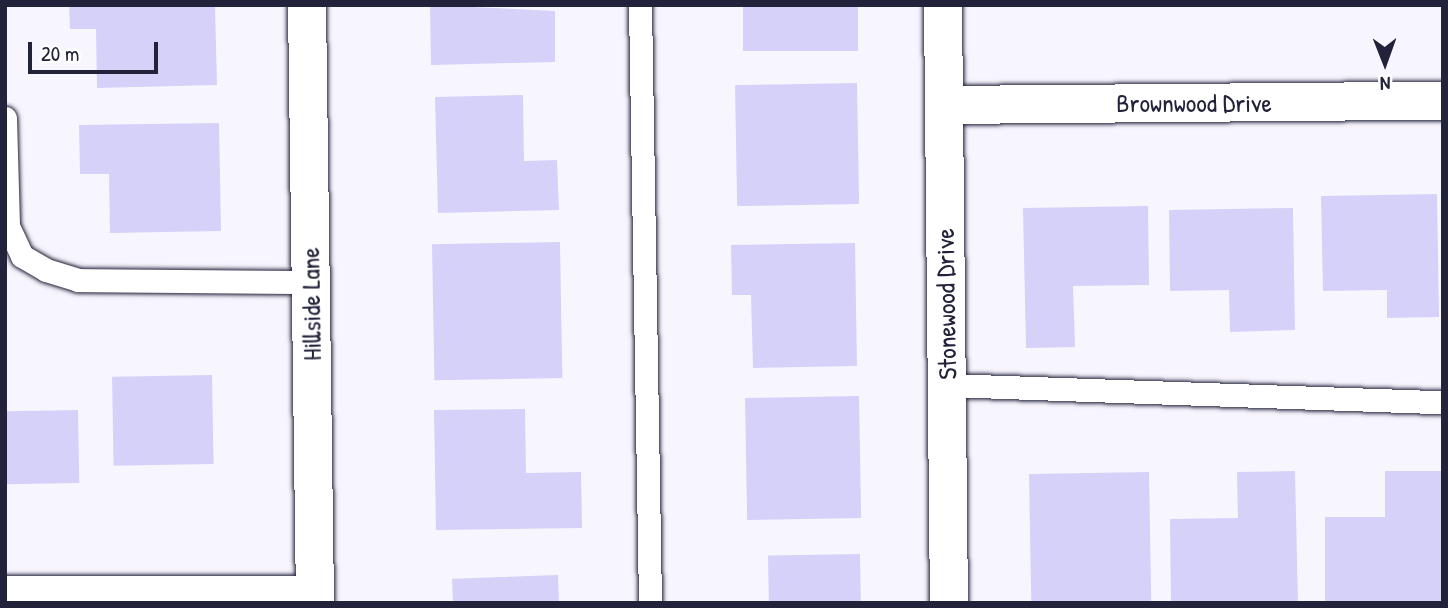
<!DOCTYPE html>
<html>
<head>
<meta charset="utf-8">
<style>
  body { margin:0 }
  #map { position:relative; width:1448px; height:608px; overflow:hidden; background:#f7f6fe; font-family:"Patrick Hand",sans-serif }
  div>[style] { position:absolute }
  .building>* { inset:0; background:#d6d1f9; transform-origin:0 0 }
  .roads { filter:drop-shadow(0 0 2px #22223b) drop-shadow(0 0 2px #22223b) }
  .lane>* { height:23px; margin:-11.5px; padding:0 11.5px; transform-origin:11.5px; border-radius:11.5px; background:#fff }
  .street>* { height:38px; margin:-19px; padding:0 19px; transform-origin:19px; border-radius:19px; background:#fff }
  span { translate:-50% -50%; white-space:nowrap; text-align:center; line-height:1.15; -webkit-text-stroke:5px #fff; paint-order:stroke }
  .street-label { font-size:26px; color:#22223b }
  .frame { position:absolute; inset:0; border:7px solid #22223b; pointer-events:none }
  .north { position:absolute; left:1350px; top:28px; width:70px; height:70px; -webkit-text-stroke:5px #fff; paint-order:stroke; rotate:179deg; font-size:19px; font-weight:700; line-height:28px; text-align:center; color:#22223b }
  .north::after { content:''; display:block; margin:auto; width:24px; height:32px; background:#22223b; clip-path:polygon(50% 0,100% 100%,50% 72%,0 100%) }
  .scale { position:absolute; left:28px; top:42px; width:130px; height:32px; box-sizing:border-box; border:4px solid #22223b; border-top:0; padding-left:9px; font-size:21px; line-height:24px; white-space:nowrap; color:#22223b; -webkit-text-stroke:5px #fff; paint-order:stroke }
</style>
</head>
<body>
<div id="map">
  <div class="building">
    <div style="clip-path:polygon(69px 5px,215px 5px,217px 85px,97px 88px,96px 29px,70px 29px)"></div>
    <div style="clip-path:polygon(430px 5px,555px 11px,555px 62px,431px 65px)"></div>
    <div style="left:743px;top:5px;width:115px;height:46px"></div>
    <div style="left:857px;top:83px;width:121px;height:122px;rotate:89deg"></div>
    <div style="clip-path:polygon(523px 95px,524px 161px,557px 160px,559px 210px,438px 213px,435px 97px)"></div>
    <div style="clip-path:polygon(219px 123px,221px 231px,110px 233px,109px 174px,80px 174px,79px 125px)"></div>
    <div style="clip-path:polygon(1437px 194px,1439px 317px,1387px 318px,1387px 290px,1323px 291px,1321px 196px)"></div>
    <div style="clip-path:polygon(1148px 206px,1149px 285px,1073px 286px,1075px 347px,1026px 348px,1023px 208px)"></div>
    <div style="clip-path:polygon(1293px 208px,1295px 330px,1230px 332px,1229px 290px,1170px 291px,1169px 210px)"></div>
    <div style="left:560px;top:242px;width:136px;height:128px;rotate:89deg"></div>
    <div style="clip-path:polygon(855px 243px,857px 366px,753px 368px,751px 295px,732px 295px,731px 245px)"></div>
    <div style="left:212px;top:375px;width:89px;height:100px;rotate:89deg"></div>
    <div style="left:859px;top:396px;width:122px;height:114px;rotate:89deg"></div>
    <div style="clip-path:polygon(525px 409px,526px 473px,581px 472px,582px 528px,436px 530px,434px 410px)"></div>
    <div style="left:78px;top:410px;width:73px;height:73px;rotate:89deg"></div>
    <div style="clip-path:polygon(1295px 471px,1298px 603px,1171px 603px,1170px 519px,1238px 518px,1237px 472px)"></div>
    <div style="clip-path:polygon(1385px 471px,1441px 471px,1441px 603px,1325px 603px,1325px 517px,1385px 517px)"></div>
    <div style="left:1149px;top:472px;width:131px;height:120px;rotate:89deg"></div>
    <div style="left:860px;top:554px;width:49px;height:92px;rotate:89deg"></div>
    <div style="left:558px;top:575px;width:28px;height:106px;rotate:88deg"></div>
  </div>
  <div class="roads">
    <div class="lane">
      <div style="left:640px;top:5px;width:598px;rotate:89.04deg"></div>
      <div style="left:5px;top:118px;width:108px;rotate:88.4deg"></div>
      <div style="left:8px;top:226px;width:33px;rotate:65deg"></div>
      <div style="left:22px;top:256px;width:28px;rotate:30deg"></div>
      <div style="left:46px;top:270px;width:34px;rotate:17deg"></div>
      <div style="left:78px;top:280px;width:233px;rotate:0.5deg"></div>
      <div style="left:947px;top:385px;width:496px;rotate:2deg"></div>
    </div>
    <div class="street">
      <div style="left:307px;top:5px;width:598px;rotate:89.23deg"></div>
      <div style="left:943px;top:5px;width:598px;rotate:89.43deg"></div>
      <div style="left:944px;top:105px;width:499px;rotate:-0.5deg"></div>
      <div style="left:5px;top:595px;width:310px"></div>
    </div>
  </div>
  <div class="street-label">
    <span style="left:1194px;top:103px">Brownwood Drive</span>
    <span style="left:311px;top:304px;rotate:-91deg">Hillside Lane</span>
    <span style="left:946px;top:304px;rotate:-91deg">Stonewood Drive</span>
  </div>
  <div class="frame"></div>
  <div class="north">N</div>
  <div class="scale">20 m</div>
</div>
</body>
</html>
